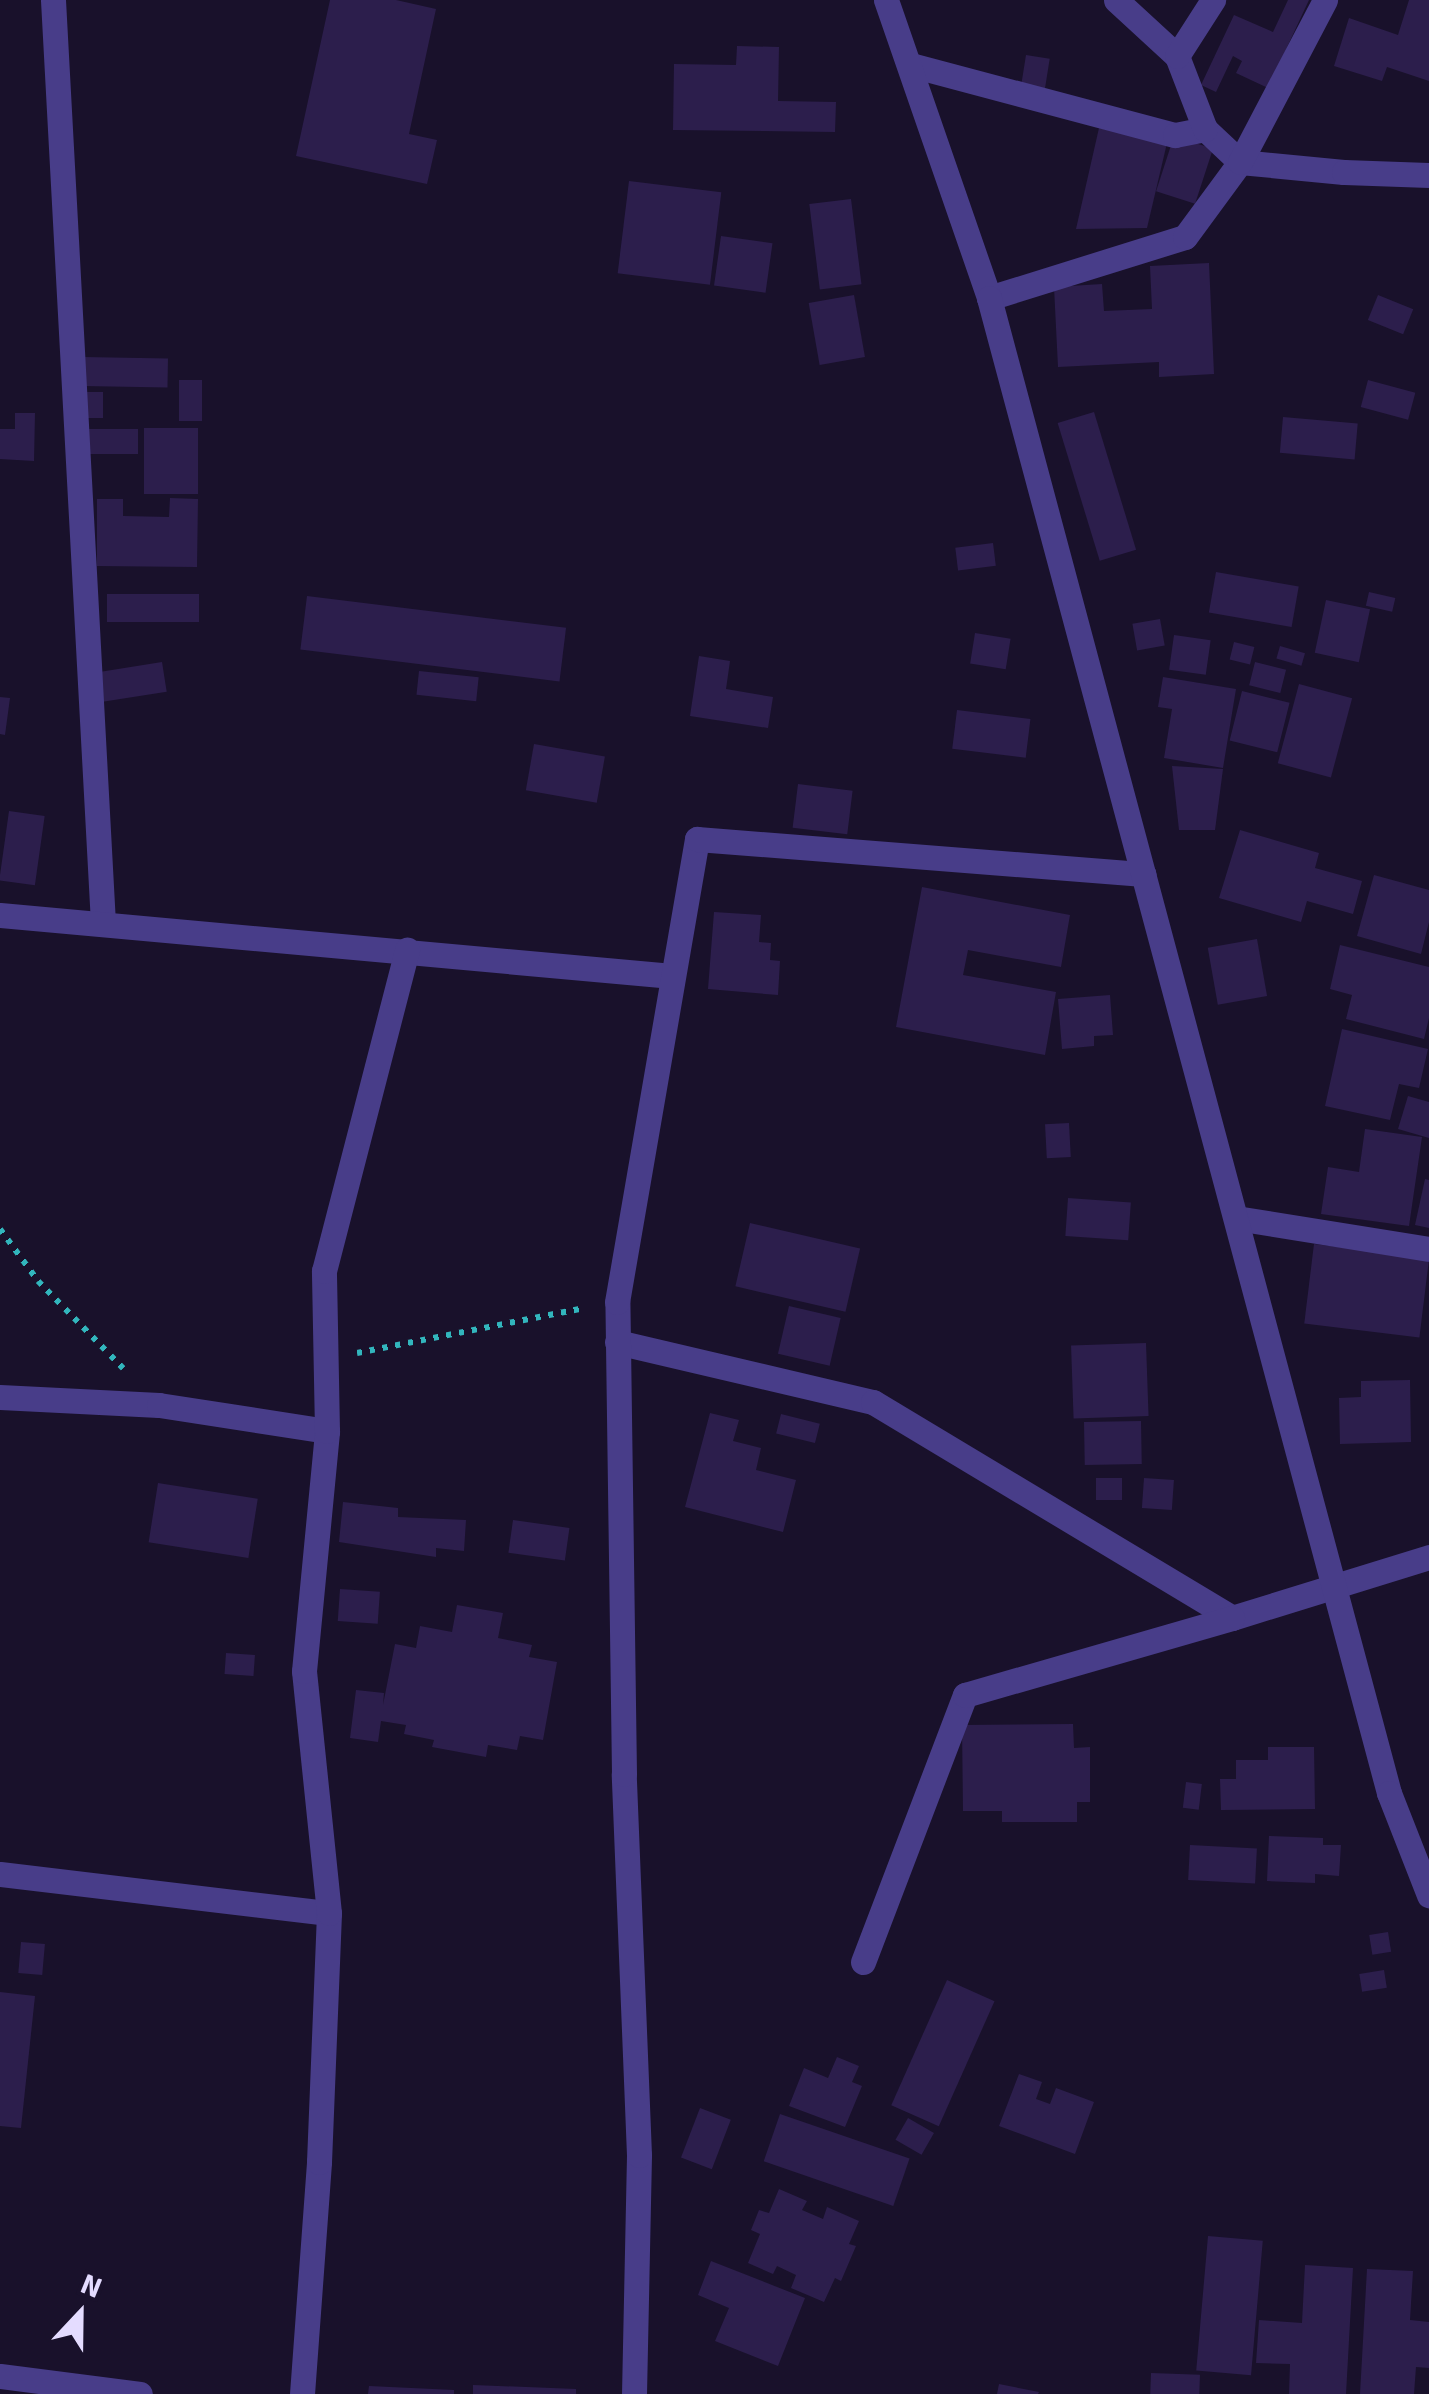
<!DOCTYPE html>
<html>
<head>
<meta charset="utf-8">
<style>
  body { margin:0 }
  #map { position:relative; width:1429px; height:2394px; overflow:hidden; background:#19112b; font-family:Signika,sans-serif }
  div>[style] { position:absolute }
  .building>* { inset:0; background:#2c1e4c; transform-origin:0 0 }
  .path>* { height:6px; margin-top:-3px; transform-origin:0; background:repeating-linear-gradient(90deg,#32b6bd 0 5px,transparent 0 13px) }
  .minor>* { height:25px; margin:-12.5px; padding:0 12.5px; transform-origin:12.5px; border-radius:12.5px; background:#483d89 }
  .tertiary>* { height:25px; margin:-12.5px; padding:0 12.5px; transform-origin:12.5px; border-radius:12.5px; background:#483d89 }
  span { translate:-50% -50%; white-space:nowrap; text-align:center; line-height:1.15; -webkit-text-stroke:10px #19112b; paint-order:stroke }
  .north { position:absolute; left:30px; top:2264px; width:100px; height:100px; -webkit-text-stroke:8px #19112b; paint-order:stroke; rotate:22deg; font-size:28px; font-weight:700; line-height:40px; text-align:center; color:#e4dcff }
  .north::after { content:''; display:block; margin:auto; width:35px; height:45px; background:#e4dcff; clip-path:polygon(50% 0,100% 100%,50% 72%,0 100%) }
</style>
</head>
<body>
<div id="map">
  <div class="building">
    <div style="clip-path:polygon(330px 0,396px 0,436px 9px,409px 134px,437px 140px,427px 184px,296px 156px)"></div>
    <div style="clip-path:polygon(1288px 0,1309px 0,1268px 88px,1236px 73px,1242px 61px,1233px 56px,1216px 92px,1201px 85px,1234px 15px,1273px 32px)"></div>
    <div style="clip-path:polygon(1409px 0,1429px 0,1429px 81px,1387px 67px,1382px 81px,1334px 66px,1349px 18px,1398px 35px)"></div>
    <div style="clip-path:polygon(737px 46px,779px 47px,778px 101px,836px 102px,835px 132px,673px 130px,674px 64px,736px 65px)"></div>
    <div style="left:1026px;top:55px;width:24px;height:33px;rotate:9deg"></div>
    <div style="clip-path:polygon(1099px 128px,1167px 143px,1147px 228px,1076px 229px)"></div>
    <div style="left:1174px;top:136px;width:41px;height:58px;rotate:18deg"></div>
    <div style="left:629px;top:181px;width:93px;height:93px;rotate:7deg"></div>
    <div style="left:851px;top:199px;width:86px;height:42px;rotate:83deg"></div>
    <div style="left:721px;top:236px;width:52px;height:50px;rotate:8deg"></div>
    <div style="clip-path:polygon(1209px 263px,1214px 374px,1159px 377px,1159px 362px,1058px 367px,1054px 287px,1102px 284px,1104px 311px,1152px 309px,1150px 266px)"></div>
    <div style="left:854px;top:295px;width:63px;height:46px;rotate:80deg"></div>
    <div style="left:1378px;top:295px;width:38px;height:27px;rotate:22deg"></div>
    <div style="left:83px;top:357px;width:85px;height:29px;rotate:1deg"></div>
    <div style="left:179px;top:380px;width:23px;height:41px"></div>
    <div style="left:1368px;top:380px;width:49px;height:28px;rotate:15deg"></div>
    <div style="left:84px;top:392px;width:19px;height:26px"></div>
    <div style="left:1094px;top:412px;width:144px;height:38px;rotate:73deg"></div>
    <div style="clip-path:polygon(15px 413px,35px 413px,34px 461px,0 459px,0 429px,15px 429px)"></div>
    <div style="left:1283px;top:417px;width:75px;height:36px;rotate:5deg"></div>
    <div style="left:144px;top:428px;width:54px;height:66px"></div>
    <div style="left:86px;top:429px;width:52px;height:25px"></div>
    <div style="clip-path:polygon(170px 498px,198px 499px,197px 567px,97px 566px,97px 499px,123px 499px,123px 516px,169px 517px)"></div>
    <div style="left:993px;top:543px;width:23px;height:38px;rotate:83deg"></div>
    <div style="left:1216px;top:572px;width:84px;height:41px;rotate:10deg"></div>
    <div style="left:1369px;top:592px;width:27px;height:14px;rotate:13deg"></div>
    <div style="left:107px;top:594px;width:92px;height:28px"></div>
    <div style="left:307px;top:596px;width:261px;height:54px;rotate:7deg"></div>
    <div style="left:1326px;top:600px;width:45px;height:54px;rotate:12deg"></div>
    <div style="left:1160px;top:619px;width:27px;height:28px;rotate:80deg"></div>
    <div style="left:975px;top:633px;width:36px;height:31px;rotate:9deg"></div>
    <div style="left:1174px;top:635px;width:37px;height:35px;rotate:8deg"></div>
    <div style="left:1234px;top:642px;width:21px;height:18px;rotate:14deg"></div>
    <div style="left:1280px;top:646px;width:26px;height:13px;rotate:16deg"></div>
    <div style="clip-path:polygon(699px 656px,730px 661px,726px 689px,773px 697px,768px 728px,690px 716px)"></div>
    <div style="left:162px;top:662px;width:30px;height:68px;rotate:81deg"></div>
    <div style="left:1255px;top:662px;width:32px;height:24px;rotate:14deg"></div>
    <div style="left:419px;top:671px;width:60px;height:24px;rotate:6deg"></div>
    <div style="clip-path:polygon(1163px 677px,1236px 689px,1223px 768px,1164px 758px,1172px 709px,1158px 707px)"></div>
    <div style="left:1299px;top:684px;width:55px;height:82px;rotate:15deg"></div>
    <div style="left:1242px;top:691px;width:49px;height:51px;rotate:14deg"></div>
    <div style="clip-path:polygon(0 697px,10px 698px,5px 735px,0 734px)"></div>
    <div style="left:957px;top:710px;width:74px;height:39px;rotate:7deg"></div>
    <div style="left:534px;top:744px;width:72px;height:47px;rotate:10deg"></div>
    <div style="clip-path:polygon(1172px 766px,1223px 769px,1215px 830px,1179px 830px)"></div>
    <div style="left:798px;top:784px;width:55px;height:44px;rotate:7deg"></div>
    <div style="left:9px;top:811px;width:36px;height:70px;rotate:8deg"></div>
    <div style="clip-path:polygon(1240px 830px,1319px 853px,1315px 868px,1362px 881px,1353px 914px,1307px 901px,1301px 922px,1219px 898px)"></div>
    <div style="clip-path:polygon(1374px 875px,1429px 890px,1429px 922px,1421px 954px,1357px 936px)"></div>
    <div style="clip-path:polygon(922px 887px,1070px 915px,1061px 967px,968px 950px,963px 975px,1056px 992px,1045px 1055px,896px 1027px)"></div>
    <div style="clip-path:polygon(714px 912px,761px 915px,759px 942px,771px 943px,770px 960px,780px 961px,778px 995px,708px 989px)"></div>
    <div style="left:1257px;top:939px;width:58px;height:50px;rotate:80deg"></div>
    <div style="clip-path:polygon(1340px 945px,1429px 967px,1429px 1018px,1424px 1039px,1346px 1019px,1352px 995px,1330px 989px)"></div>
    <div style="clip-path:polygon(1110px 995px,1113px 1035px,1094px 1036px,1094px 1046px,1062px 1049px,1058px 999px)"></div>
    <div style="clip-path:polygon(1342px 1029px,1428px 1049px,1419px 1088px,1399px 1084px,1390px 1120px,1325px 1106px)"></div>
    <div style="clip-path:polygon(1408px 1096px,1429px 1102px,1429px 1138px,1398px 1129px)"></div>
    <div style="left:1069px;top:1123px;width:34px;height:24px;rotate:87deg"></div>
    <div style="clip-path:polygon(1365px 1129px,1422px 1137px,1409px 1226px,1321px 1214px,1328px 1167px,1359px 1172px)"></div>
    <div style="clip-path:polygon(1425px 1179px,1429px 1180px,1429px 1228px,1415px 1225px)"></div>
    <div style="left:1068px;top:1198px;width:63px;height:38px;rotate:4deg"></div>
    <div style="left:750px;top:1223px;width:113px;height:65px;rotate:13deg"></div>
    <div style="left:1314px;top:1244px;width:116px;height:80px;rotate:7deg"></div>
    <div style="left:789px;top:1306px;width:53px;height:49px;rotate:13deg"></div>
    <div style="left:1146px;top:1343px;width:73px;height:75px;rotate:88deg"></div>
    <div style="clip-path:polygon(1410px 1380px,1411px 1442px,1340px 1444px,1339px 1398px,1361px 1397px,1361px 1381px)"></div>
    <div style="clip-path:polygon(710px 1413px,739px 1420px,733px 1441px,761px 1448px,756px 1470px,796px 1480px,783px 1532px,685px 1507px)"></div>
    <div style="left:781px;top:1414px;width:40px;height:20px;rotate:14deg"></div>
    <div style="left:1141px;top:1421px;width:43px;height:57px;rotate:89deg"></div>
    <div style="left:1096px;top:1478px;width:26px;height:22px"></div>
    <div style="left:1144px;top:1478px;width:30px;height:30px;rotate:4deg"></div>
    <div style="left:158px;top:1483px;width:101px;height:60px;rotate:9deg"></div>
    <div style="clip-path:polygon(343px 1502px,398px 1508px,398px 1517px,466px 1520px,464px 1551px,436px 1548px,436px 1557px,339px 1542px)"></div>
    <div style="left:513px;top:1520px;width:57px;height:33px;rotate:8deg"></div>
    <div style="left:340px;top:1589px;width:40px;height:32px;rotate:4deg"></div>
    <div style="clip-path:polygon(457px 1605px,503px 1613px,498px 1638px,532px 1645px,529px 1657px,557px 1662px,543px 1740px,520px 1736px,517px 1750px,488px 1745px,486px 1757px,432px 1747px,434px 1740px,404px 1734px,406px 1725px,381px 1721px,378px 1742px,350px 1738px,356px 1690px,384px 1693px,383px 1705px,395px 1644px,416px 1648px,420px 1626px,452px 1632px)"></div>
    <div style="left:226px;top:1653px;width:29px;height:21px;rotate:4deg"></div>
    <div style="clip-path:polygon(1073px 1724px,1074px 1748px,1090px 1747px,1090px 1802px,1077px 1802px,1077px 1822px,1002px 1822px,1002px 1811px,963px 1811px,962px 1725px)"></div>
    <div style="clip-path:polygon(1268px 1747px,1314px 1747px,1315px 1809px,1221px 1810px,1220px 1779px,1236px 1779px,1236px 1760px,1268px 1760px)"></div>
    <div style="left:1186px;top:1782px;width:16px;height:26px;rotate:7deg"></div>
    <div style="clip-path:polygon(1269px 1836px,1323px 1838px,1323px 1845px,1341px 1845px,1339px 1876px,1315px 1874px,1315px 1883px,1267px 1881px)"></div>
    <div style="left:1190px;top:1845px;width:67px;height:35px;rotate:3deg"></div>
    <div style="left:1388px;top:1932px;width:20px;height:19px;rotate:81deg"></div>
    <div style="left:21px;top:1942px;width:24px;height:31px;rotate:5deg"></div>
    <div style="left:1384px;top:1970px;width:18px;height:25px;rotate:81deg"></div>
    <div style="left:947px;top:1980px;width:52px;height:137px;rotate:24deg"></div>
    <div style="clip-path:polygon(0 1992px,35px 1996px,21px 2128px,0 2126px)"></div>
    <div style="clip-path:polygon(837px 2057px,859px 2066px,852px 2082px,862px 2086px,845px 2127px,789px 2106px,804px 2068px,828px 2078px)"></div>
    <div style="clip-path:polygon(1019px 2074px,1042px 2082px,1036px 2099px,1050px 2104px,1056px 2088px,1094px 2102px,1075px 2154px,999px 2126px)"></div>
    <div style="left:700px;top:2108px;width:33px;height:53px;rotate:21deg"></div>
    <div style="left:780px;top:2114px;width:137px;height:50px;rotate:19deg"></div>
    <div style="left:908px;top:2118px;width:30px;height:25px;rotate:30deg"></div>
    <div style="clip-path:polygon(779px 2189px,807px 2201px,802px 2210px,823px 2219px,827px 2207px,859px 2221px,849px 2244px,856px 2246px,841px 2281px,835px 2278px,824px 2302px,791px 2288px,796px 2275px,777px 2266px,773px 2274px,748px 2263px,760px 2234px,751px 2230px,759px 2210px,769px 2213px)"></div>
    <div style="left:1208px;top:2236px;width:55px;height:135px;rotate:5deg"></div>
    <div style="clip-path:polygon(711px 2261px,805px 2298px,778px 2366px,715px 2341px,729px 2308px,698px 2295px)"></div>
    <div style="clip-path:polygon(1305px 2265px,1353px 2268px,1346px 2394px,1289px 2394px,1290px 2364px,1256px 2363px,1259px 2320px,1302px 2323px)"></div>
    <div style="clip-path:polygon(1367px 2269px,1413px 2271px,1410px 2320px,1429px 2322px,1429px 2368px,1416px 2367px,1414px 2394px,1360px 2394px)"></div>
    <div style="left:1151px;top:2373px;width:49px;height:21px;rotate:2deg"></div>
    <div style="clip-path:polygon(999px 2384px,1039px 2392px,1038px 2394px,997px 2394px)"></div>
    <div style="clip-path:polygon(473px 2385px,576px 2389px,576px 2394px,473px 2394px)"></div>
    <div style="clip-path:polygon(369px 2386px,454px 2390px,454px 2394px,368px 2394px)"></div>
  </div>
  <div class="path">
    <div style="left:0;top:1229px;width:64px;rotate:53.8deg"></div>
    <div style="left:38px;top:1281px;width:122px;rotate:45.7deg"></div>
    <div style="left:357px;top:1353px;width:232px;rotate:-11.2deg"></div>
  </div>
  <div class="minor">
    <div style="left:53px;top:0;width:925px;rotate:86.9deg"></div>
    <div style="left:1116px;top:0;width:83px;rotate:42.6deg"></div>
    <div style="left:911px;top:65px;width:273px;rotate:14.9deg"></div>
    <div style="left:1175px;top:135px;width:31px;rotate:-11deg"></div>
    <div style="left:1205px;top:129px;width:48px;rotate:43.3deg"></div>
    <div style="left:1240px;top:162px;width:104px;rotate:5.5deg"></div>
    <div style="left:1344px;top:172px;width:85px;rotate:2deg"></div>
    <div style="left:1205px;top:129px;width:78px;rotate:-111deg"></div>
    <div style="left:1177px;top:56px;width:67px;rotate:-57.3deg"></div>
    <div style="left:989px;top:298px;width:205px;rotate:-17.3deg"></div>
    <div style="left:1185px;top:237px;width:93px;rotate:-53.7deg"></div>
    <div style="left:1240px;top:162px;width:183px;rotate:-62.3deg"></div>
    <div style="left:0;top:915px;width:675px;rotate:5.19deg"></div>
    <div style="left:1236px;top:1218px;width:195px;rotate:9.1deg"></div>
    <div style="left:617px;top:1342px;width:263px;rotate:13.2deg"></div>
    <div style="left:873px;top:1402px;width:419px;rotate:31deg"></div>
    <div style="left:1232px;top:1618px;width:206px;rotate:-17.2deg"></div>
    <div style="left:0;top:1397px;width:159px;rotate:2.9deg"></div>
    <div style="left:159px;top:1405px;width:170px;rotate:8.8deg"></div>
    <div style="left:0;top:1874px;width:331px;rotate:6.8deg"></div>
    <div style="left:863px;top:1962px;width:286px;rotate:-69.1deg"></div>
    <div style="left:965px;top:1695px;width:278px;rotate:-16.1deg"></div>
    <div style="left:0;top:2376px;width:141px;rotate:7.3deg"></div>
    <div style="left:302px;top:2394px;width:233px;rotate:-85.8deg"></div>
    <div style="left:319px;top:2162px;width:249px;rotate:-87.7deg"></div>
    <div style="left:329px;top:1913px;width:243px;rotate:-95.9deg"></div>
    <div style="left:304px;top:1671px;width:241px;rotate:-84.5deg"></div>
    <div style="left:327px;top:1431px;width:160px;rotate:-91.1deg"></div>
    <div style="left:324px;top:1271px;width:332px;rotate:-75.5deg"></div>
    <div style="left:634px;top:2394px;width:239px;rotate:-88.8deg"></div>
    <div style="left:639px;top:2155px;width:381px;rotate:-92.3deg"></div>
    <div style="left:624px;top:1774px;width:472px;rotate:-90.8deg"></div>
    <div style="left:617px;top:1302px;width:470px;rotate:-80.2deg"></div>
    <div style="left:697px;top:839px;width:448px;rotate:4.5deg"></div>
  </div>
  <div class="tertiary">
    <div style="left:886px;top:0;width:315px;rotate:70.9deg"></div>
    <div style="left:989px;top:298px;width:1548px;rotate:75.02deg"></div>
    <div style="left:1389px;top:1793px;width:110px;rotate:68.6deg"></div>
  </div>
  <div class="north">N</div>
</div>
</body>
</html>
